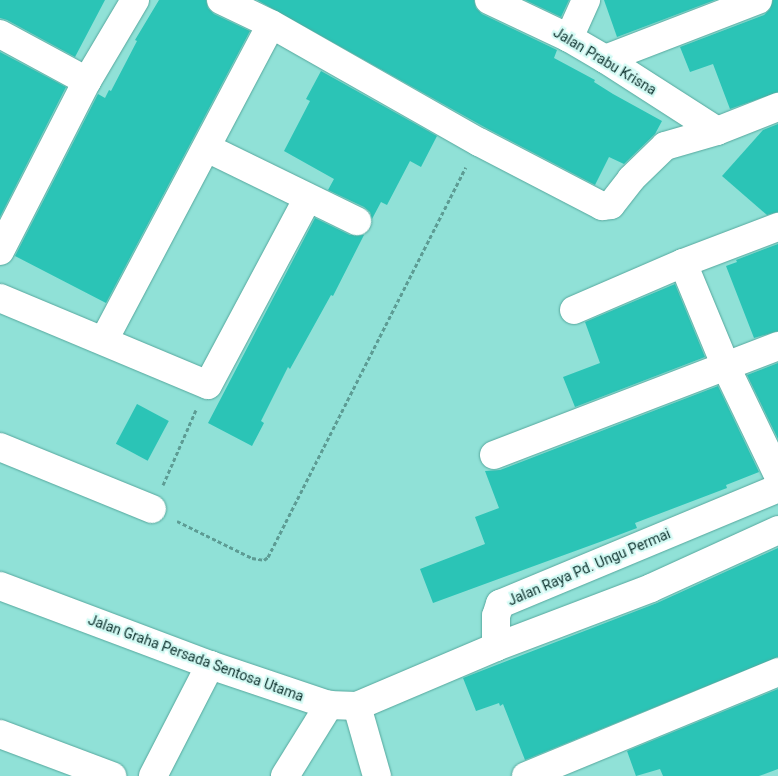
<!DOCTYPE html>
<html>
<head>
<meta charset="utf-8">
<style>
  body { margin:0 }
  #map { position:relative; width:778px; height:776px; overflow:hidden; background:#90e1d7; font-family:Roboto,sans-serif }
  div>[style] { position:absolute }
  .building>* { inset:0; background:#2bc4b6; transform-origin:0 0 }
  .path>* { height:3px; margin-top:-1.5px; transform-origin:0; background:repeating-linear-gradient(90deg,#5d9c94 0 4px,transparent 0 6.5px) }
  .roads { filter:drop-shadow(0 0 1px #56a79d) drop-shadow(0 0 1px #56a79d) }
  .street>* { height:28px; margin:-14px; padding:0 14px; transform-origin:14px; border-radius:14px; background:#fff }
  span { translate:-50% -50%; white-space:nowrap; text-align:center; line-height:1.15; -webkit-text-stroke:4.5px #d3faf4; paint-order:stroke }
  .street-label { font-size:14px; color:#0e312d }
</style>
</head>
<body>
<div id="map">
  <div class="building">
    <div style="clip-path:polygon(0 0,105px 0,75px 57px,7px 20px,0 18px)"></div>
    <div style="clip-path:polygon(159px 0,206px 0,208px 8px,214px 14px,250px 31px,106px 303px,15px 256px,98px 94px,105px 98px,109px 90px,111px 91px,137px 41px,135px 40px)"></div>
    <div style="clip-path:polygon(257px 0,474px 0,476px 8px,482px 14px,557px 50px,554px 58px,595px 80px,594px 82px,613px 94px,662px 121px,655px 134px,624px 164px,609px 157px,595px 185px,486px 128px)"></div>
    <div style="clip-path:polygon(525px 0,569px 0,561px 17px)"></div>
    <div style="clip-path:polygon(604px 0,715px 0,617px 37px)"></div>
    <div style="clip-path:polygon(773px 0,778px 0,778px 92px,730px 109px,713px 64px,690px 72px,680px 47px,764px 15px,770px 9px)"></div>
    <div style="clip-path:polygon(0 52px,66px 87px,0 217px)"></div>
    <div style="clip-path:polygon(321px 71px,437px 136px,421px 167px,410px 161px,387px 205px,381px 202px,372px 219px,370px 212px,364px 207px,328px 190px,334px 179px,284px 151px,310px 101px,306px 99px)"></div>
    <div style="clip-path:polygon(778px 124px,778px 212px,767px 215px,722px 176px,763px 130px)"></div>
    <div style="clip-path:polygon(315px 218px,350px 235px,364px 235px,333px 296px,331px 295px,290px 369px,288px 367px,261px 421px,264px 423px,252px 446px,208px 423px)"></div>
    <div style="clip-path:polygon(778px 244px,778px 331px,754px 338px,726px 266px,737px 262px,736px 260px)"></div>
    <div style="clip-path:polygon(675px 284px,705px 357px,575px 407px,563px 377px,600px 363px,585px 322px)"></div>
    <div style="clip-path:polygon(778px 363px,778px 439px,747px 375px)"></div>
    <div style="clip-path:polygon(718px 386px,759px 472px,726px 485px,727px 488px,635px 523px,637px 528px,608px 539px,433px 603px,420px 569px,485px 544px,475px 517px,499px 508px,485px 471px,500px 470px)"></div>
    <div style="left:137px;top:404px;width:36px;height:45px;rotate:28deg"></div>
    <div style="clip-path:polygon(778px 548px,778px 657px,525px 760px,503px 704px,500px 706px,499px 703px,476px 711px,463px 678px,657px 603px)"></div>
    <div style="clip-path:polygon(778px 689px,778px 769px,759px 776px,663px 776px,660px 769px,636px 776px,627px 751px)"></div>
  </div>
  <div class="path">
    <div style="left:163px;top:485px;width:82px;rotate:-66.3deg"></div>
    <div style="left:177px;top:521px;width:84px;rotate:26.3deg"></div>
    <div style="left:252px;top:558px;width:12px;rotate:9deg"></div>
    <div style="left:264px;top:560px;width:5px;rotate:-37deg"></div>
    <div style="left:268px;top:557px;width:437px;rotate:-63.1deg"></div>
  </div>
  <div class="roads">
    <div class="street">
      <div style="left:221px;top:0;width:55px;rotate:25.6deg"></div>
      <div style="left:271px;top:24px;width:239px;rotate:29.6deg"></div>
      <div style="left:479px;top:142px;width:139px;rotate:27.5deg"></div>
      <div style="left:602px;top:206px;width:9px;rotate:-6deg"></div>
      <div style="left:611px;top:205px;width:33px;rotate:-52deg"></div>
      <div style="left:631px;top:179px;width:47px;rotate:-44.1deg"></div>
      <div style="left:665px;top:146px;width:54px;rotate:-16.1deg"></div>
      <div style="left:717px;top:131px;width:66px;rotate:-21.5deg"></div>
      <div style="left:489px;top:0;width:89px;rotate:25.4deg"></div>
      <div style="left:569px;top:38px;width:42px;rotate:30.3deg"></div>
      <div style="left:605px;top:59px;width:133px;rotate:32.7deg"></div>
      <div style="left:0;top:34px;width:99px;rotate:28.4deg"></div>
      <div style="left:569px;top:38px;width:42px;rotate:-65.9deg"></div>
      <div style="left:605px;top:59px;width:164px;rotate:-21.1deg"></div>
      <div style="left:207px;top:148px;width:167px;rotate:26deg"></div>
      <div style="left:0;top:251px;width:191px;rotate:-62.9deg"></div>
      <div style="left:87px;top:81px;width:94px;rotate:-59.3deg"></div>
      <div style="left:683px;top:263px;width:113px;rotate:67.5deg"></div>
      <div style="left:726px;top:367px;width:120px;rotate:64.3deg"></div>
      <div style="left:0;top:298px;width:225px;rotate:22.7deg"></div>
      <div style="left:208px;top:385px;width:212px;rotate:-61.9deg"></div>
      <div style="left:574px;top:310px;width:119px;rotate:-23.3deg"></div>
      <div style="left:683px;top:263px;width:102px;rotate:-20.8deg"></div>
      <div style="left:104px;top:340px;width:357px;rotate:-62.1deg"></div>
      <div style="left:0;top:447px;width:164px;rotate:22.2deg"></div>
      <div style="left:494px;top:455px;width:304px;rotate:-21deg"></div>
      <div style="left:0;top:586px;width:224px;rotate:20.6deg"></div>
      <div style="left:210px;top:665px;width:126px;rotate:18.6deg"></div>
      <div style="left:329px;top:705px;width:28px;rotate:2deg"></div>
      <div style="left:357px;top:706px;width:151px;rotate:-23deg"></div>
      <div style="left:496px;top:647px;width:166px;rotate:-20.8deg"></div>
      <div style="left:651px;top:588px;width:140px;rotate:-24.5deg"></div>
      <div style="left:496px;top:647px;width:31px;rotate:-90deg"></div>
      <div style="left:496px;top:616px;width:13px;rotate:-72deg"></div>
      <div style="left:500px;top:604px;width:301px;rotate:-22.6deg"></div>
      <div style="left:357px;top:706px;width:73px;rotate:74.1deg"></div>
      <div style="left:0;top:734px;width:120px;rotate:20.6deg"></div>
      <div style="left:153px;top:776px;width:125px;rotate:-62.8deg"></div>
      <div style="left:285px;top:776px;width:84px;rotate:-58.2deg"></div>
      <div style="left:526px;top:776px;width:273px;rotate:-22.4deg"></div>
    </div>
  </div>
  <div class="street-label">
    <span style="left:605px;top:61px;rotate:31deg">Jalan Prabu Krisna</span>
    <span style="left:589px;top:567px;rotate:-23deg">Jalan Raya Pd. Ungu Permai</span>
    <span style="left:196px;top:658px;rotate:20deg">Jalan Graha Persada Sentosa Utama</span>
  </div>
</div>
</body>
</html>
